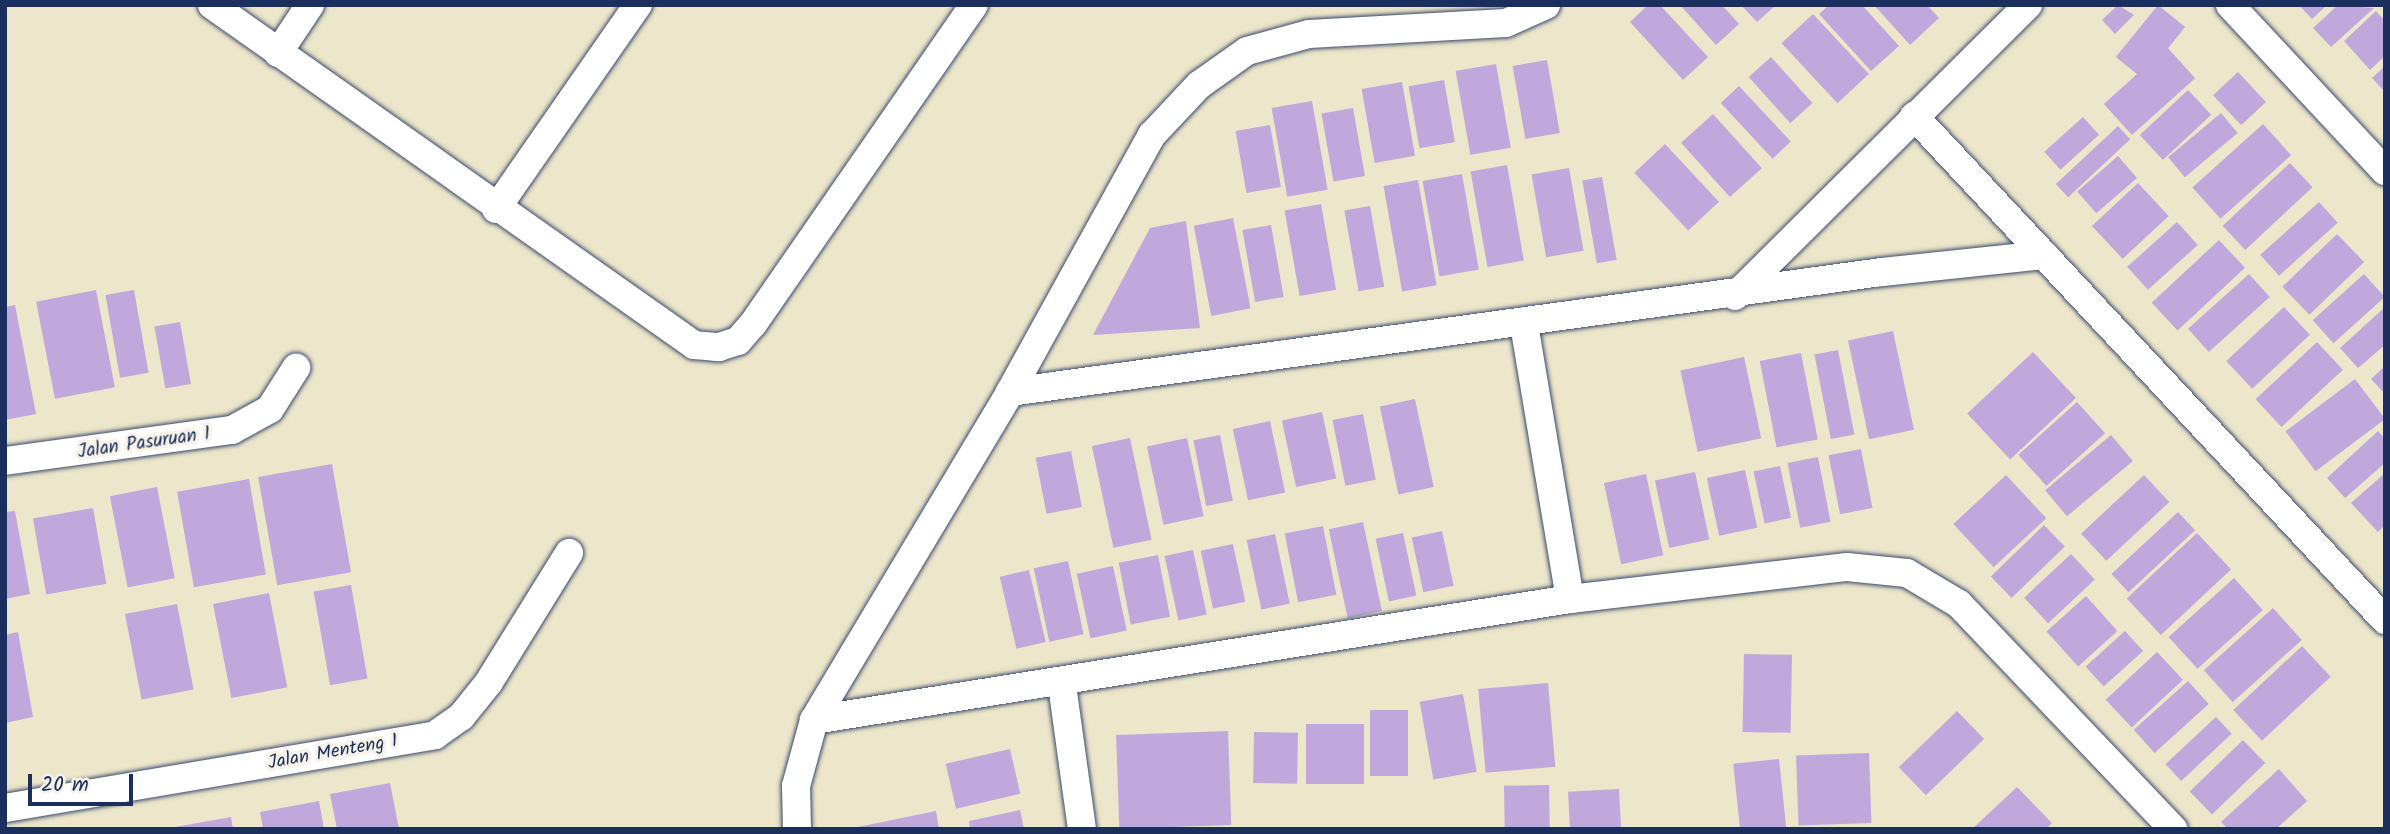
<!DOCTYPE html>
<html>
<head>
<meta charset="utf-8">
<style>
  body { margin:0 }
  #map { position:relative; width:2390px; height:834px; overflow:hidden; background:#ece6ca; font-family:Kalam,sans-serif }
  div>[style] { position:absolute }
  .building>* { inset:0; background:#c1a8dc; transform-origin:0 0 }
  .roads { filter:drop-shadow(0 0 2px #3a4a6e) drop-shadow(0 0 2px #3a4a6e) }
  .street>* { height:28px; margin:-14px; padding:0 14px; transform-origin:14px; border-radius:14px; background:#fff }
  span { translate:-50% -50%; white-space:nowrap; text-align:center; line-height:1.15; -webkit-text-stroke:7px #f7f3e8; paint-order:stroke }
  .street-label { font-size:19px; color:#1b2f5e }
  .frame { position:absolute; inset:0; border:7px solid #1b2f5e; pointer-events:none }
  .scale { position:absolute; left:28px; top:774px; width:105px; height:32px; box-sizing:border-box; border:4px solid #1b2f5e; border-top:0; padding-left:9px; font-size:21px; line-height:24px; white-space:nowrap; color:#1b2f5e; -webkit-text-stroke:5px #f7f3e8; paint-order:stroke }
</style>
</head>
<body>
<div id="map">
  <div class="building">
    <div style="clip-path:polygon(1648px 5px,1660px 5px,1708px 57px,1683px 80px,1630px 22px)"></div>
    <div style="clip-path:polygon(1680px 5px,1722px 5px,1739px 24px,1716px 45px)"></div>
    <div style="clip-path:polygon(1741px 5px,1776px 5px,1757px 22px)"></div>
    <div style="clip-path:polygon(1829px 5px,1862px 5px,1899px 46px,1871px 71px,1819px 14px)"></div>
    <div style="clip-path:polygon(1874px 5px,1927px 5px,1939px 18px,1910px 45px)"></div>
    <div style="clip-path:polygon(2118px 5px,2134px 15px,2115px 34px,2102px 20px)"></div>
    <div style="left:2158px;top:5px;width:35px;height:67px;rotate:39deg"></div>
    <div style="clip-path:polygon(2299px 5px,2327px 5px,2312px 19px)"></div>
    <div style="clip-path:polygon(2338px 5px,2374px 8px,2331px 47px,2313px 28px)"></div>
    <div style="clip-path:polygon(2376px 11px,2385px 21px,2385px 56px,2370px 70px,2344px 41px)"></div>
    <div style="left:1813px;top:14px;width:82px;height:43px;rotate:47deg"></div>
    <div style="left:2167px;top:47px;width:42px;height:85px;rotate:48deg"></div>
    <div style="left:1771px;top:57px;width:62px;height:30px;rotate:48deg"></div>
    <div style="left:1547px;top:60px;width:74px;height:35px;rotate:80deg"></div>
    <div style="left:1496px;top:64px;width:85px;height:41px;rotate:80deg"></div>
    <div style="clip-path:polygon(2385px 66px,2385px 92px,2372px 78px)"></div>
    <div style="left:2238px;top:72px;width:41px;height:34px;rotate:47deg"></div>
    <div style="left:1444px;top:80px;width:63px;height:36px;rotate:80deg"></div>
    <div style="left:1402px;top:82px;width:75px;height:41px;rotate:80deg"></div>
    <div style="left:1739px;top:86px;width:76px;height:25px;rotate:47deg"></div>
    <div style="left:2188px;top:90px;width:34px;height:66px;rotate:47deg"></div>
    <div style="left:1312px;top:101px;width:90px;height:41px;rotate:80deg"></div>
    <div style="left:1353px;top:108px;width:69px;height:32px;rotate:80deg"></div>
    <div style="left:2221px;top:113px;width:26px;height:69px;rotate:50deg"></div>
    <div style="left:1713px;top:114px;width:73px;height:43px;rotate:48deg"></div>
    <div style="left:2083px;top:117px;width:24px;height:52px;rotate:48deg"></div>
    <div style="left:2263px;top:124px;width:42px;height:95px;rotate:48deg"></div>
    <div style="left:1270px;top:125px;width:63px;height:35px;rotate:80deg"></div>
    <div style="left:2118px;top:126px;width:18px;height:85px;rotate:47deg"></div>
    <div style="left:1665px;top:144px;width:79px;height:42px;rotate:47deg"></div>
    <div style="left:2118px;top:156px;width:29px;height:54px;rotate:49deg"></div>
    <div style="left:2290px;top:163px;width:33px;height:92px;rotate:47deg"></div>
    <div style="left:1507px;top:165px;width:97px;height:37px;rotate:80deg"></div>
    <div style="left:1569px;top:168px;width:84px;height:38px;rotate:80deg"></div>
    <div style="left:1462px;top:174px;width:97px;height:40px;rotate:80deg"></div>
    <div style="left:1602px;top:177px;width:84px;height:20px;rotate:80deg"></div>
    <div style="left:1418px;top:180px;width:107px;height:35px;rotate:80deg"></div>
    <div style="left:2138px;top:183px;width:45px;height:63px;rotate:47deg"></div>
    <div style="left:2319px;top:202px;width:28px;height:79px;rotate:48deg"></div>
    <div style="left:1321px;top:204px;width:87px;height:37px;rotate:80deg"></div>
    <div style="left:1370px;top:206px;width:82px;height:26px;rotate:80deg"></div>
    <div style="left:1233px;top:218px;width:92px;height:40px;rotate:79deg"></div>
    <div style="clip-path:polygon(1186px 221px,1200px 328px,1093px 335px,1150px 228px)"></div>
    <div style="left:2177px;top:222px;width:31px;height:67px;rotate:48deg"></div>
    <div style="left:1271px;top:225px;width:73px;height:29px;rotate:80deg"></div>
    <div style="left:2337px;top:234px;width:39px;height:76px;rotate:46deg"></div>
    <div style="left:2219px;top:240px;width:38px;height:92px;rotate:47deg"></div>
    <div style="left:2249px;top:274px;width:31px;height:82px;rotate:48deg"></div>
    <div style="left:2364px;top:274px;width:31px;height:69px;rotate:48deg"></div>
    <div style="left:96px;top:290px;width:99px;height:61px;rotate:79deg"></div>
    <div style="left:134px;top:290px;width:84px;height:29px;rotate:80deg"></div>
    <div style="clip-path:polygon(15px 305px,36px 414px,5px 420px,5px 307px)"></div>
    <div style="left:2284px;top:307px;width:38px;height:79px;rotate:47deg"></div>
    <div style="clip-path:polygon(2385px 307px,2385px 345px,2358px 368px,2340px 348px)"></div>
    <div style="left:180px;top:322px;width:63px;height:26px;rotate:80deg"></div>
    <div style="left:1893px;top:331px;width:101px;height:46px;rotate:78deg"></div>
    <div style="left:2317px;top:342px;width:38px;height:84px;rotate:47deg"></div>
    <div style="left:1838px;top:350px;width:86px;height:24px;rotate:79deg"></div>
    <div style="left:2033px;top:352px;width:63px;height:90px;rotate:47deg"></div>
    <div style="left:1801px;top:353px;width:88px;height:42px;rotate:79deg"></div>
    <div style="left:1744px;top:357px;width:83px;height:65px;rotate:78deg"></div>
    <div style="clip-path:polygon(2385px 366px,2385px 394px,2371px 379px)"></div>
    <div style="left:2355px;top:379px;width:50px;height:87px;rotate:53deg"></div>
    <div style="left:1415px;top:399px;width:90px;height:36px;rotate:78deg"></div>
    <div style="left:2077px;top:402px;width:42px;height:79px;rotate:48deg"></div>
    <div style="left:1322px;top:412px;width:68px;height:41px;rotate:78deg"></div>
    <div style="left:1363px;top:414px;width:67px;height:31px;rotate:79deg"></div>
    <div style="left:1270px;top:421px;width:73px;height:38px;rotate:78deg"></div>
    <div style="clip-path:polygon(2378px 431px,2385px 439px,2385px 463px,2345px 498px,2327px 478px)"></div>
    <div style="left:1220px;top:435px;width:67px;height:27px;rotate:79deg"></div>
    <div style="left:2111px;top:435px;width:34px;height:86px;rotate:50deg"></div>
    <div style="left:1130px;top:438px;width:104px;height:39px;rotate:78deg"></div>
    <div style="left:1187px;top:438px;width:80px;height:41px;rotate:78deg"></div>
    <div style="left:1861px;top:449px;width:60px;height:33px;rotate:79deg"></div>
    <div style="left:1071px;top:451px;width:57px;height:36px;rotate:79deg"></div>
    <div style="left:1818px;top:457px;width:66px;height:31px;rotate:79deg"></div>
    <div style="left:332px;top:464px;width:110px;height:75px;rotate:80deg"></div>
    <div style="left:1780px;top:466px;width:53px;height:27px;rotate:78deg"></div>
    <div style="left:1745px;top:470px;width:59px;height:39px;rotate:78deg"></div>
    <div style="left:1695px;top:472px;width:69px;height:41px;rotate:78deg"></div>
    <div style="clip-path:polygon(2385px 473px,2385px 525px,2378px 532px,2351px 503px)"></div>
    <div style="left:1646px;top:474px;width:83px;height:43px;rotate:78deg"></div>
    <div style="left:2006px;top:475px;width:59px;height:72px;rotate:47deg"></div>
    <div style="left:2144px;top:475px;width:37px;height:86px;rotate:47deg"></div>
    <div style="left:249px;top:479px;width:97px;height:73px;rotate:80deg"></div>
    <div style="left:157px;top:487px;width:93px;height:48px;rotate:79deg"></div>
    <div style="left:93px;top:508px;width:77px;height:61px;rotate:80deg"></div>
    <div style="clip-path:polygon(15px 511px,30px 594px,5px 599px,5px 512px)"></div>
    <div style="left:2178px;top:512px;width:25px;height:91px;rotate:47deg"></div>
    <div style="left:1363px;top:522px;width:91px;height:35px;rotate:78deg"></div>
    <div style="left:2044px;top:525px;width:30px;height:74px;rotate:46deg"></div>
    <div style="left:1323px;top:526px;width:70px;height:39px;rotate:79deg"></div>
    <div style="left:1442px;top:531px;width:56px;height:31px;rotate:78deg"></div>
    <div style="left:1403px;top:533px;width:64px;height:28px;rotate:78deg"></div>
    <div style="left:2197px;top:533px;width:50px;height:96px;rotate:47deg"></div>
    <div style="left:1275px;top:534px;width:71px;height:29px;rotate:78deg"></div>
    <div style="left:1233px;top:544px;width:59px;height:33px;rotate:78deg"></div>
    <div style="left:1193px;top:550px;width:66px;height:29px;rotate:78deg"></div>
    <div style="left:2071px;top:554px;width:35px;height:64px;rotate:47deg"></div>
    <div style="left:1158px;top:555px;width:63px;height:40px;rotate:79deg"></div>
    <div style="left:1068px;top:561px;width:75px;height:35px;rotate:78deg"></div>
    <div style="left:1113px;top:566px;width:66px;height:37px;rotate:78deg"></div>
    <div style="left:1029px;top:570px;width:74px;height:30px;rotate:77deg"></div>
    <div style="left:2234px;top:578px;width:43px;height:88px;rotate:48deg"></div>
    <div style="left:351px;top:585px;width:95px;height:38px;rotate:80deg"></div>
    <div style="left:269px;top:593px;width:96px;height:57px;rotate:79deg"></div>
    <div style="left:2086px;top:596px;width:47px;height:53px;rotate:48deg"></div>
    <div style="left:177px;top:604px;width:87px;height:53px;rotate:79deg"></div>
    <div style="left:2273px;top:608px;width:43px;height:93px;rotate:48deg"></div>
    <div style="left:2125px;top:631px;width:27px;height:53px;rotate:48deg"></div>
    <div style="clip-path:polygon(18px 632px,33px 717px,5px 723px,5px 635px)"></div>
    <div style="left:2302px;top:646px;width:42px;height:94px;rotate:47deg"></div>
    <div style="left:2157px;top:652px;width:38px;height:70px;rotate:47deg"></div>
    <div style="left:1744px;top:654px;width:48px;height:78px;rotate:1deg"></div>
    <div style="left:2188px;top:681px;width:31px;height:73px;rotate:48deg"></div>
    <div style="left:1548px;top:683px;width:84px;height:70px;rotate:85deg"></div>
    <div style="left:1463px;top:694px;width:79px;height:44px;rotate:80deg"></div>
    <div style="left:1370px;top:710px;width:38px;height:66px"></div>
    <div style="left:1957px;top:711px;width:39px;height:81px;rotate:46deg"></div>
    <div style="left:2216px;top:717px;width:23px;height:69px;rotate:47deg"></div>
    <div style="left:1306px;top:724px;width:58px;height:60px"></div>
    <div style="left:1228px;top:731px;width:94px;height:112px;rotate:88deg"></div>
    <div style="left:1254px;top:732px;width:44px;height:51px;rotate:1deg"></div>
    <div style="left:2243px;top:740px;width:32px;height:74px;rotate:46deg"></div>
    <div style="left:1010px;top:749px;width:46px;height:66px;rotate:77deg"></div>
    <div style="left:1869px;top:753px;width:70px;height:73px;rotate:88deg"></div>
    <div style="left:1779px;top:759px;width:70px;height:46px;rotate:84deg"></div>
    <div style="clip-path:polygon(2279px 769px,2307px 801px,2276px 829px,2228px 829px,2221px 822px)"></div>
    <div style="clip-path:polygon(390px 783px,399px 829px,337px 829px,330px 794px)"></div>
    <div style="left:1549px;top:785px;width:44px;height:45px;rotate:89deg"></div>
    <div style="clip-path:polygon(2017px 787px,2052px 823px,2046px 829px,1972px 829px)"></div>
    <div style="left:1619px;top:789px;width:40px;height:51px;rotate:87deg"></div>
    <div style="clip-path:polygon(319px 801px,324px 829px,263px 829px,260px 812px)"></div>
    <div style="clip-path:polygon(1020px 810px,1024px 829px,970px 829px,969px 821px)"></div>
    <div style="clip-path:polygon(936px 811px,939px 829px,854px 829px,853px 828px)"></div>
    <div style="clip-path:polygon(231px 817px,233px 829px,175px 829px,175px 827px)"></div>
  </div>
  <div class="roads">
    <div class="street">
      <div style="left:212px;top:5px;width:590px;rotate:35.2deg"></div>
      <div style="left:694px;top:345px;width:25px;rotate:5deg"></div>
      <div style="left:719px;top:347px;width:20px;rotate:-18deg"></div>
      <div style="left:738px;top:341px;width:23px;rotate:-49deg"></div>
      <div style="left:753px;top:324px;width:388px;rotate:-55.3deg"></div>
      <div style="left:2230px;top:5px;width:227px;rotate:47deg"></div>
      <div style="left:278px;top:53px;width:58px;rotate:-56.3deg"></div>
      <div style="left:1914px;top:116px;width:690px;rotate:46.94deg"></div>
      <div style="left:496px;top:209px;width:249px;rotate:-55.2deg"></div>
      <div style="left:1735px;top:296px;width:413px;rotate:-44.8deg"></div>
      <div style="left:1524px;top:324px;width:279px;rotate:80.5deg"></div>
      <div style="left:1010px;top:392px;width:880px;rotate:-7.84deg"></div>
      <div style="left:1882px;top:272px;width:163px;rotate:-6deg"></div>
      <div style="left:5px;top:461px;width:229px;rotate:-7.8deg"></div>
      <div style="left:232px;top:430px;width:43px;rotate:-28.9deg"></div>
      <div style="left:270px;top:409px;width:49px;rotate:-57.6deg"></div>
      <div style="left:1062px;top:685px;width:145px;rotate:82.1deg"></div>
      <div style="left:814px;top:720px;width:766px;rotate:-9.09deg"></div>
      <div style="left:1570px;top:599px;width:279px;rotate:-6.6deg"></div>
      <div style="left:1847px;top:567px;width:60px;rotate:5.7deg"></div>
      <div style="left:1907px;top:573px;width:61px;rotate:30.8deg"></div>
      <div style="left:1959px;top:604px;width:311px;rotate:46.4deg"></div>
      <div style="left:5px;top:808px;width:436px;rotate:-9.6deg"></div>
      <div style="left:435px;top:735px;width:32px;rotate:-35deg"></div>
      <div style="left:461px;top:717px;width:45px;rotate:-51.3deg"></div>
      <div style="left:489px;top:682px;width:152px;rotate:-58.2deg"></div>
      <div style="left:797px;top:829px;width:43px;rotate:-91.3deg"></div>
      <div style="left:796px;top:786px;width:68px;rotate:-74.7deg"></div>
      <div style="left:814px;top:720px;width:382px;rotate:-59.1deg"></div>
      <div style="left:1010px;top:392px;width:294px;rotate:-61.1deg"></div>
      <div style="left:1152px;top:135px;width:69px;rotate:-46.8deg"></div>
      <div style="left:1199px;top:85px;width:59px;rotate:-35.3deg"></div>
      <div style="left:1247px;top:51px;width:64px;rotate:-15.3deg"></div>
      <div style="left:1309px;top:34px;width:197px;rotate:-3.2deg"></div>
      <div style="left:1506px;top:23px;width:44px;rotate:-24.2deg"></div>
    </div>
  </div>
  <div class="street-label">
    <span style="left:144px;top:444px;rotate:-8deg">Jalan Pasuruan 1</span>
    <span style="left:333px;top:753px;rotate:-10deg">Jalan Menteng 1</span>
  </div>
  <div class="frame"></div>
  <div class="scale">20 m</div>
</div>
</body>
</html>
